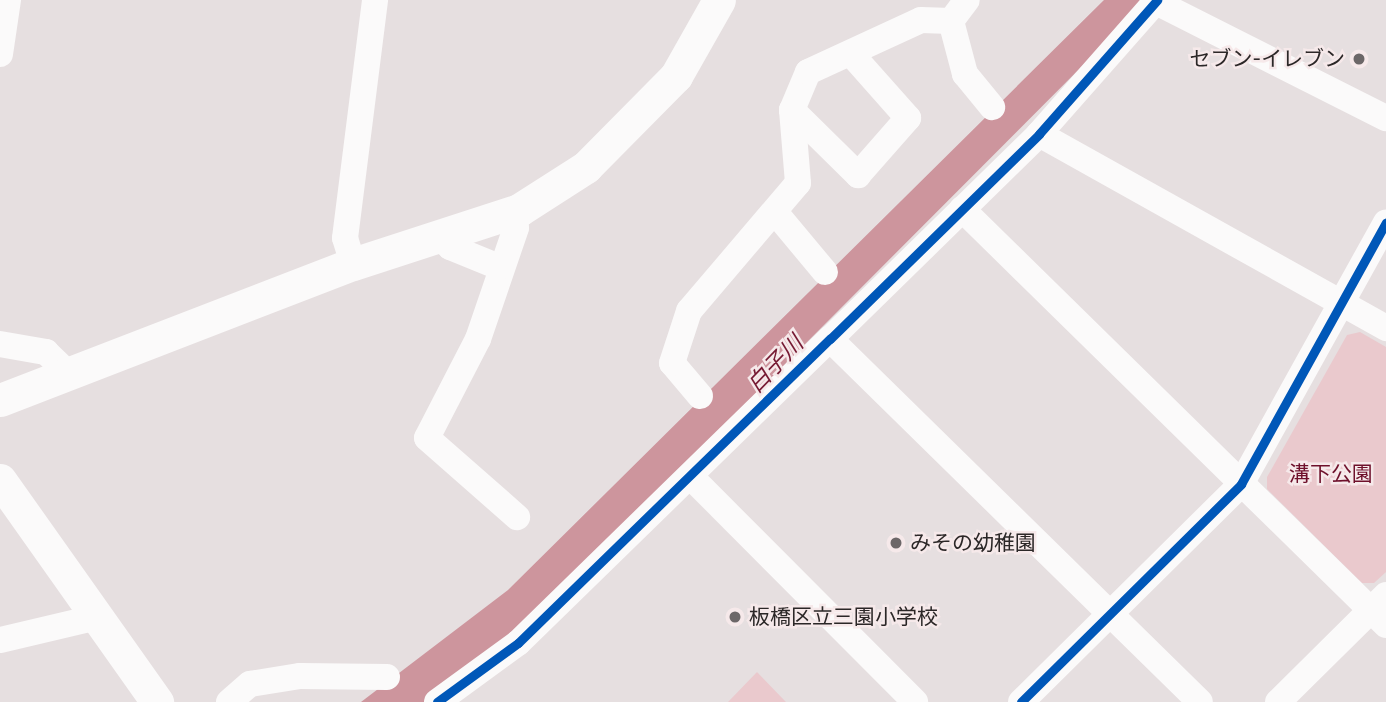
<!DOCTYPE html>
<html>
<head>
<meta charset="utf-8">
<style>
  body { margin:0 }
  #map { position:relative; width:1386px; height:702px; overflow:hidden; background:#e6dfe0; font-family:"Fira Sans","Noto Sans JP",sans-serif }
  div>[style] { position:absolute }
  .green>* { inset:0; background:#eac9cd }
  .water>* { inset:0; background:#cd959d }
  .minor>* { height:26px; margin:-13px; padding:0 13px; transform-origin:13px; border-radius:13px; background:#fbfafa }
  .tertiary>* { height:33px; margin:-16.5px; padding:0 16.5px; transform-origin:16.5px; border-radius:16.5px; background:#fbfafa }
  .cycleway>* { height:9px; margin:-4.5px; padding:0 4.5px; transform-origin:4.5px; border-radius:4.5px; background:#0057b8 }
  .dots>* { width:19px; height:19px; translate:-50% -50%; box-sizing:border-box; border:4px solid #f6e9ea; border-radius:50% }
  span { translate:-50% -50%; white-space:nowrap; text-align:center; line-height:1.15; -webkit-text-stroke:5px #f6e9ea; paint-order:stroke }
  .poi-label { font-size:21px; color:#2b2727 }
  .right { translate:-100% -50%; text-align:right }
  .left { translate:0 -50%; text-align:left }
  .park-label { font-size:21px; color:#6e102b }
  .water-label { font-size:23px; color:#761932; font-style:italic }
</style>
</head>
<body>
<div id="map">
  <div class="green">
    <div style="clip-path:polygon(1360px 332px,1386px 347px,1386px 572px,1374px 583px,1362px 583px,1267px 489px,1267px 477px,1347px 335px)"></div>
    <div style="clip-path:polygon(757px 672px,786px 702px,728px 702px)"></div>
  </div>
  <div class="water">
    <div style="clip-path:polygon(1104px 0,1148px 0,536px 614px,424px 702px,361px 702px,508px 590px)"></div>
  </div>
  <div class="minor">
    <div style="left:1156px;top:2px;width:258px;rotate:26.8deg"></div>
    <div style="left:951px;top:21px;width:55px;rotate:75.2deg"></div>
    <div style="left:965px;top:74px;width:43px;rotate:50.7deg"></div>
    <div style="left:0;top:54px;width:55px;rotate:-81.6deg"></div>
    <div style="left:792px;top:110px;width:93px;rotate:44.6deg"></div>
    <div style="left:858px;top:175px;width:76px;rotate:-48.7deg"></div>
    <div style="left:908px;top:118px;width:84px;rotate:-131.6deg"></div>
    <div style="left:1039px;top:134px;width:398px;rotate:29.2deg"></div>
    <div style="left:962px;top:209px;width:594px;rotate:44.45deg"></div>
    <div style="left:512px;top:212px;width:16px;rotate:76deg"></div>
    <div style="left:516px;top:228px;width:117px;rotate:108.9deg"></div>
    <div style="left:478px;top:339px;width:111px;rotate:117.3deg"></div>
    <div style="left:427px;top:438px;width:120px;rotate:41.3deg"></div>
    <div style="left:775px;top:212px;width:78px;rotate:50.2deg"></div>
    <div style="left:445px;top:235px;width:13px;rotate:67deg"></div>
    <div style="left:450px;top:247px;width:53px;rotate:22.2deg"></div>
    <div style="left:353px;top:264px;width:27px;rotate:-107deg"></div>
    <div style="left:345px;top:238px;width:240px;rotate:-82.8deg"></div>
    <div style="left:830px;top:339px;width:518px;rotate:44.45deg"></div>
    <div style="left:0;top:344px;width:47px;rotate:9.9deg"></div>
    <div style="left:46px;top:352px;width:30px;rotate:44deg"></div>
    <div style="left:700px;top:396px;width:43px;rotate:-130.3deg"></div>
    <div style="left:672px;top:363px;width:55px;rotate:-71.9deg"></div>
    <div style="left:689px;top:311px;width:168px;rotate:-49.6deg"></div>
    <div style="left:798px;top:183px;width:73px;rotate:-94.7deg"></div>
    <div style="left:792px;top:110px;width:41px;rotate:-67.2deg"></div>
    <div style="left:808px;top:72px;width:124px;rotate:-24.7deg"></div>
    <div style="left:921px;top:20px;width:30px;rotate:2deg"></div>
    <div style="left:951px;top:21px;width:26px;rotate:-53deg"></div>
    <div style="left:690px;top:476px;width:319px;rotate:45.1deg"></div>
    <div style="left:0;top:640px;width:101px;rotate:-13.2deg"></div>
    <div style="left:229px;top:702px;width:28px;rotate:-41deg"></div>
    <div style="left:250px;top:684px;width:51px;rotate:-9.1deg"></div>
    <div style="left:300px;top:676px;width:87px;rotate:0.7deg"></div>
    <div style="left:437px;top:702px;width:100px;rotate:-36.1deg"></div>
    <div style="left:518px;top:643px;width:436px;rotate:-44.3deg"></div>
    <div style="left:830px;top:339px;width:293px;rotate:-44.4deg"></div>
    <div style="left:1039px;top:134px;width:179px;rotate:-48.6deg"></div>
    <div style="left:1021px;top:702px;width:310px;rotate:-44.7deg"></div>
    <div style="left:1241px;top:484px;width:299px;rotate:-61deg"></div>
    <div style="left:1278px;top:702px;width:152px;rotate:-44.7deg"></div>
  </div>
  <div class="tertiary">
    <div style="left:0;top:400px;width:378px;rotate:-21.1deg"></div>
    <div style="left:353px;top:264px;width:175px;rotate:-18deg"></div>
    <div style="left:519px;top:210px;width:80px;rotate:-32.7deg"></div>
    <div style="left:586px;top:167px;width:128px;rotate:-45.3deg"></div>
    <div style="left:676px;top:76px;width:87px;rotate:-60.5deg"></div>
    <div style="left:0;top:480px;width:272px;rotate:54.7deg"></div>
  </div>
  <div class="cycleway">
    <div style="left:437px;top:702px;width:100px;rotate:-36.1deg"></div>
    <div style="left:518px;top:643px;width:436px;rotate:-44.3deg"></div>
    <div style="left:830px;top:339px;width:293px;rotate:-44.4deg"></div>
    <div style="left:1039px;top:134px;width:179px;rotate:-48.6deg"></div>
    <div style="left:1021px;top:702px;width:310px;rotate:-44.7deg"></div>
    <div style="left:1241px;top:484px;width:299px;rotate:-61deg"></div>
  </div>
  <div class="dots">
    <div style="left:1359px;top:59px;background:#6c6768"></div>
    <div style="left:896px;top:543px;background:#6c6768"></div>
    <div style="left:735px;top:617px;background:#6c6768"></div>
  </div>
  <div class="poi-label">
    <span class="right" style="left:1345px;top:59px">セブン-イレブン</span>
    <span class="left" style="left:910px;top:543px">みその幼稚園</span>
    <span class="left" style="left:749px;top:617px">板橋区立三園小学校</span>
  </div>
  <div class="park-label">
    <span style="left:1331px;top:474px">溝下公園</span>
  </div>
  <div class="water-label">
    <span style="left:775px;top:364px;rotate:-46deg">白子川</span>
  </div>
</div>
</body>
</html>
